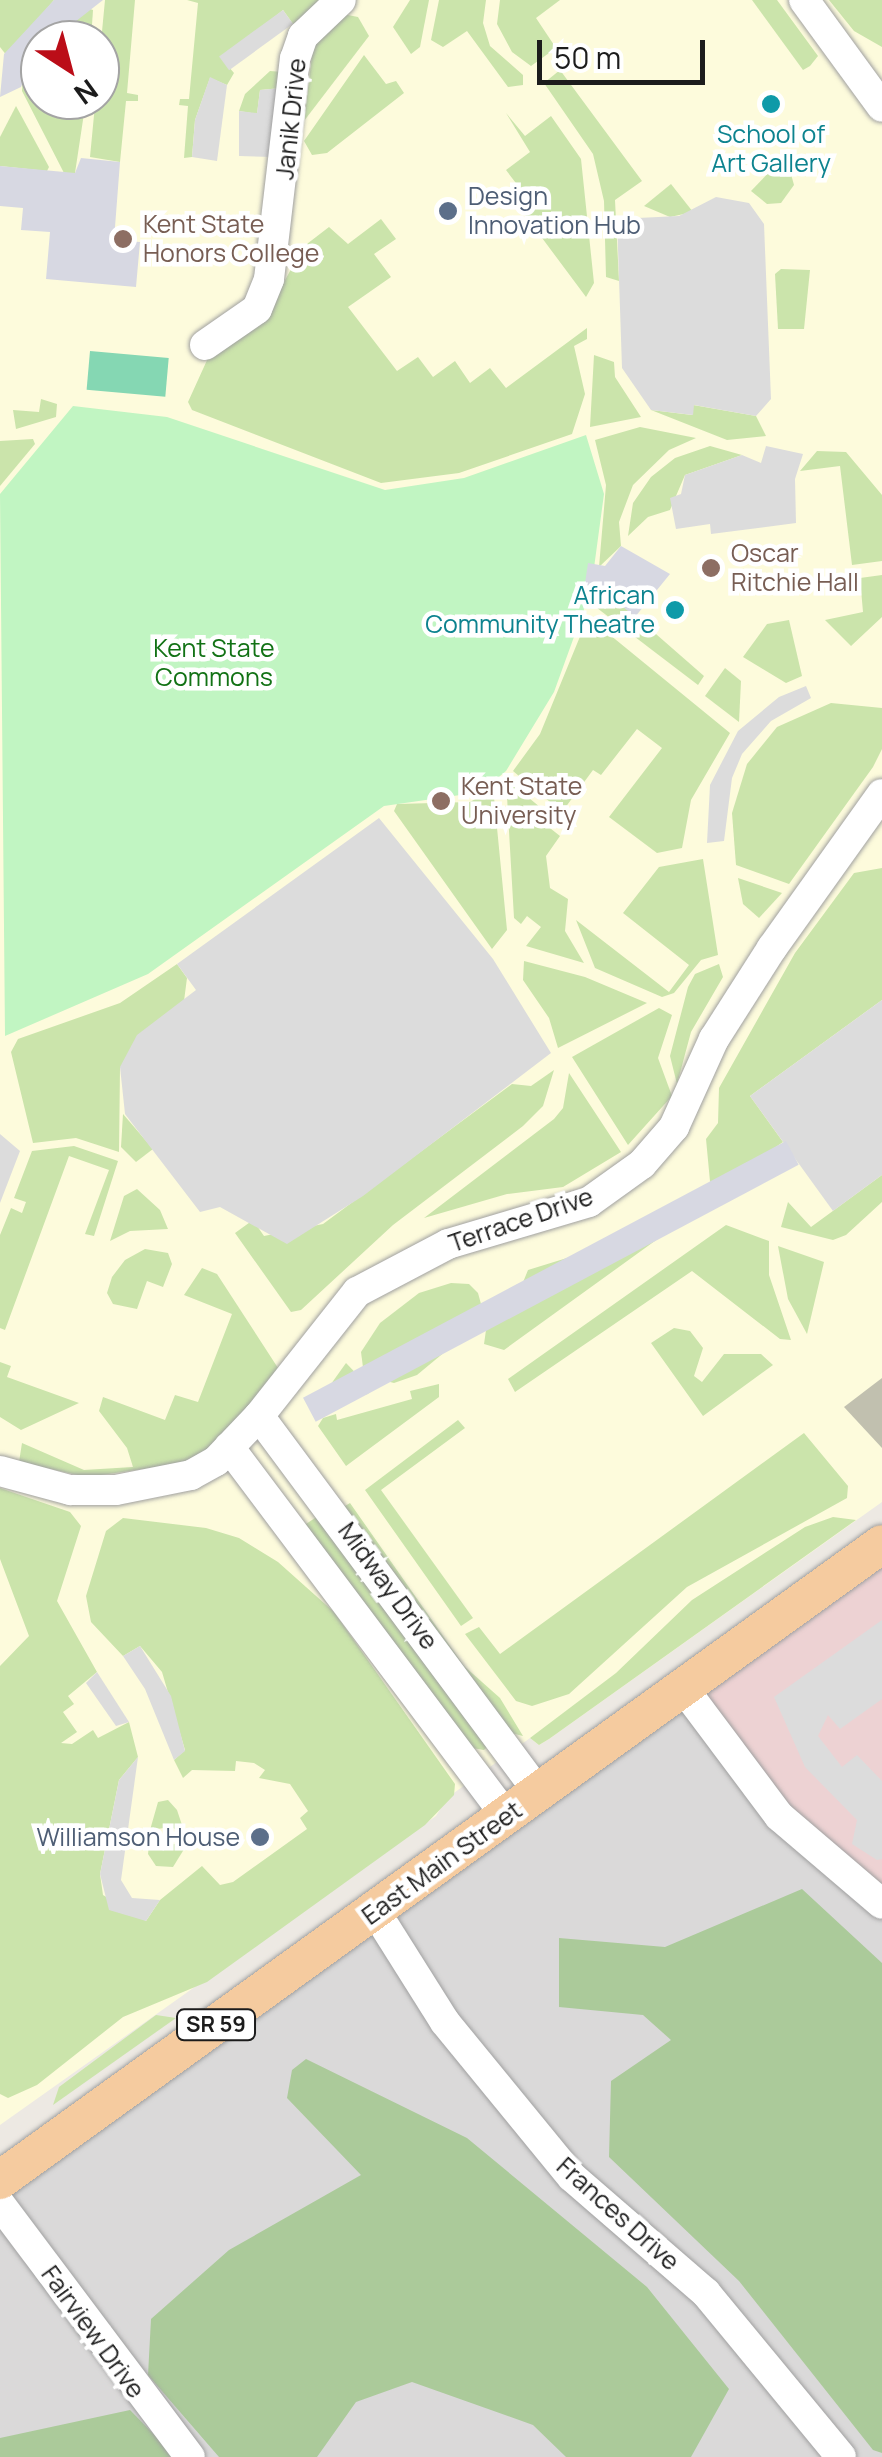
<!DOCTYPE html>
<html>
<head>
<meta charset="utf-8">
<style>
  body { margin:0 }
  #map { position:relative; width:882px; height:2457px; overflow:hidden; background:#ede9e3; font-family:Manrope,sans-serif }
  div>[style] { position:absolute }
  .residential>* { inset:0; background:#dad9d9 }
  .commercial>* { inset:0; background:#edd2d3 }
  .education>* { inset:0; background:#fdfbdc }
  .construction>* { inset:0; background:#c1c0af }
  .grass>* { inset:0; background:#cbe4ab }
  .forest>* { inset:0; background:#abca9a }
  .park>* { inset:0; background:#c1f5c2 }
  .pitch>* { inset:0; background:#85d7b3; transform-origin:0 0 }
  .parking>* { inset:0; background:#dcdcdc; transform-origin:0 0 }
  .plaza>* { inset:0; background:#d7d8e2; transform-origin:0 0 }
  .roads { filter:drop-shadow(0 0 2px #a0a0a0) drop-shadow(0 0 2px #a0a0a0) }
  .minor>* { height:30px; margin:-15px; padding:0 15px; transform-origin:15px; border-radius:15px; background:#fff }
  .major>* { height:38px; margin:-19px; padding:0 19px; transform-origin:19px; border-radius:19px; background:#f5cb9f }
  .dots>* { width:28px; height:28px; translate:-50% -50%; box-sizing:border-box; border:5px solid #fff; border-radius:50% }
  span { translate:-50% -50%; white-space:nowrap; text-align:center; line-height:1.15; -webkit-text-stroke:9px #fff; paint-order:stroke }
  .shield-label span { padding:2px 8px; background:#fff; border:2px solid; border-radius:8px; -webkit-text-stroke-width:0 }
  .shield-label { font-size:22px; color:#1c1c1c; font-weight:700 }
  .street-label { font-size:25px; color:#1c1c1c }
  .culture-label { font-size:25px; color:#0d838f }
  .right { translate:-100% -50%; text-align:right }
  .service-label { font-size:25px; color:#4e5e75 }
  .left { translate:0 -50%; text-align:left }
  .education-label { font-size:25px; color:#785e54 }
  .park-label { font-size:25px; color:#127215 }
  .north { position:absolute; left:20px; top:20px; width:100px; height:100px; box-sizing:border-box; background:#fff; border:2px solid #a4a4a4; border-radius:50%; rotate:144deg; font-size:28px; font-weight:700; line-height:40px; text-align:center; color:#1c1c1c }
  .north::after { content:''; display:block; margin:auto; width:35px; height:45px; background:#bb0d18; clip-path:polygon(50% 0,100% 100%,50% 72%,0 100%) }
  .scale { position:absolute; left:537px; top:40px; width:168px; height:45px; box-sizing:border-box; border:5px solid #1c1c1c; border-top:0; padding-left:12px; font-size:30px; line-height:35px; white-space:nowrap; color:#1c1c1c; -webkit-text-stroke:8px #fff; paint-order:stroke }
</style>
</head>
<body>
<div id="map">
  <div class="residential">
    <div style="clip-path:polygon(684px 1689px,882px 1904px,882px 2457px,0 2457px,0 2180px)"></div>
  </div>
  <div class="commercial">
    <div style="clip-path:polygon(882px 1545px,882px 1904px,844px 1877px,684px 1689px)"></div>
  </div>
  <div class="education">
    <div style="clip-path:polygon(evenodd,0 0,882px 0,882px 1502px,549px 1739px,539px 1745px,530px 1738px,447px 1798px,436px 1816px,0 2125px,0 0,40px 40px,100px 40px,100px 100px,40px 100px,40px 40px)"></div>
  </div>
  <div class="construction">
    <div style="clip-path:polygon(882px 1378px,882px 1448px,844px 1407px)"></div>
  </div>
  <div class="grass">
    <div style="clip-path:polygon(0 0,54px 0,7px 56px,0 47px)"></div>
    <div style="clip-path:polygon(105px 0,135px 0,127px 93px,138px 95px,138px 101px,126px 101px,120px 162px,90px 157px)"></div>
    <div style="clip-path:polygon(187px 0,323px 0,293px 24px,283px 10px,222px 59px,234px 73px,227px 85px,210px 78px,195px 120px,192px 157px,184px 158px,188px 106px,179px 105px,180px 99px,189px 99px,198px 3px)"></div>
    <div style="clip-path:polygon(410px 0,429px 0,420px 47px,411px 54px,393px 27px)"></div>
    <div style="clip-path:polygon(439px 0,486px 0,483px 23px,490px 46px,523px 75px,523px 85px,508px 87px,467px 31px,443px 47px,431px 40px)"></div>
    <div style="clip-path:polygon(500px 0,560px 0,536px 18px,556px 48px,531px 66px,512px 52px,497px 24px)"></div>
    <div style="clip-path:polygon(752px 0,777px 0,818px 56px,810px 66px,803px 70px)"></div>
    <div style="clip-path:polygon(829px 0,882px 0,882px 47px,854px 31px)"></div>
    <div style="clip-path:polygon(87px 8px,93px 10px,91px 40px,52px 40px)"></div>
    <div style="clip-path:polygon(343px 14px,358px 17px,369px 36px,304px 121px,313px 47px)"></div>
    <div style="clip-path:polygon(40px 51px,40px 100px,86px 100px,75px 173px,64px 173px,22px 91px,23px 72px)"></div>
    <div style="clip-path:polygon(364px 55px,386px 84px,396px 81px,404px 93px,327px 153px,312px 155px,304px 141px)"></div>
    <div style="clip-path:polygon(560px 70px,642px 181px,615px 200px,619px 281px,606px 277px,604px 201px,593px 154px,544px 83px)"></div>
    <div style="clip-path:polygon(270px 71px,283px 72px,281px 88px,260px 90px,257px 114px,239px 111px,245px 94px)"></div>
    <div style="clip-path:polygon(16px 106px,49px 167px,47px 171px,0 166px,0 137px)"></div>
    <div style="clip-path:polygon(506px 113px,525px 136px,551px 116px,581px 159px,594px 283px,586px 297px,516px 203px,525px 195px,506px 170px,530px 152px)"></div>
    <div style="clip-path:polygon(777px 164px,789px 167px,794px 185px,781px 203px,767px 204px,751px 191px)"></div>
    <div style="clip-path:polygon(671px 184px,693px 212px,670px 217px,644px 206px)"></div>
    <div style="clip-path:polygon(381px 219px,396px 239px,374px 254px,391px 277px,348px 307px,397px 371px,418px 357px,433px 377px,455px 361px,470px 383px,490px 368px,506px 388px,587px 328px,587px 339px,574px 346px,585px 394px,572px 434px,459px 473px,381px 483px,192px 410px,188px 402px,213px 347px,277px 295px,303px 247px,329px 227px,348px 244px)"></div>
    <div style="clip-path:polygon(781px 269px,810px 270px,804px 329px,778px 329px,775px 274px)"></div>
    <div style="clip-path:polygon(594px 355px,614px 362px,615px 377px,641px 417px,590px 427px)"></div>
    <div style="clip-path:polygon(41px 399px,57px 404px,56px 417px,16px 429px,13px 410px,39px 412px)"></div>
    <div style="clip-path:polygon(693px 405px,756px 416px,766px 436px,727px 440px,651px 410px,692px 415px)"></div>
    <div style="clip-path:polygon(640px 427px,696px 438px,669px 450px,633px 485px,619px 522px,621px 546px,599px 567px,606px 485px,595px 440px)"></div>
    <div style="clip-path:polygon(33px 439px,35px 444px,0 486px,0 441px)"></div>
    <div style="clip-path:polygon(710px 446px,742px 455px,685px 475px,670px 510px,648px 517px,628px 536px,633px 503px,651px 477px,675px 458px)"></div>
    <div style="clip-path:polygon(817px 451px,846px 452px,882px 495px,882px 561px,852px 565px,840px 466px,800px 471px)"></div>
    <div style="clip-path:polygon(882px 575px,882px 617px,851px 646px,825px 620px,863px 612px,860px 578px)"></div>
    <div style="clip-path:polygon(609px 593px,704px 676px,698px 685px,597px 608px)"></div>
    <div style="clip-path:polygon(588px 617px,730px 733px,691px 800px,682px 848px,657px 853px,609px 817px,662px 748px,637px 729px,601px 775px,593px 770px,562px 812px,513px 771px,540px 734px)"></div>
    <div style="clip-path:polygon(789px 620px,802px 676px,786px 683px,743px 657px,767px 624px)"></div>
    <div style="clip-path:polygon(725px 668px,741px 681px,739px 722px,705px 696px)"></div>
    <div style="clip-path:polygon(831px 703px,882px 708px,882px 749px,873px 767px,789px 884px,736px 865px,732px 813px,747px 764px,777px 727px)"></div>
    <div style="clip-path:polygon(506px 779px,546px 812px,541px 821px,560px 836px,546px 856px,550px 888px,568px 899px,565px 931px,584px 963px,526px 946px,541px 927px,527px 916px,521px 924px,514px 918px)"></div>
    <div style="clip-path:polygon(486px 793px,494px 797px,507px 930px,492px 949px,394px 811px,397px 804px,470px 802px)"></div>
    <div style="clip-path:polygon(703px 859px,718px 955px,701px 960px,674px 993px,662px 997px,595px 968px,576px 920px,669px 992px,689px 965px,623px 913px,659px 867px)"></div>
    <div style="clip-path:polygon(882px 868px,882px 1000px,750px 1096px,783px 1142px,711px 1192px,706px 1139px,718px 1123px,719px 1088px,795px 953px,854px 873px)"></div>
    <div style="clip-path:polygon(738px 878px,782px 893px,759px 918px,743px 904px)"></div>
    <div style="clip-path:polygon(524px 961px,585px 977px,647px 1003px,558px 1048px,549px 1018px,523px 980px)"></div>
    <div style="clip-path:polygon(177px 964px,187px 978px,181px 1024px,120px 1068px,119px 1152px,76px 1138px,33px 1143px,11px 1052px,18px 1039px,120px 1003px)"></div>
    <div style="clip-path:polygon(719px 964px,723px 977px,691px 1032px,677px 1084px,670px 1056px,688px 987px,695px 974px)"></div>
    <div style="clip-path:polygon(659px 1008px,672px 1015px,658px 1058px,672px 1096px,628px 1145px,572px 1057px)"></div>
    <div style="clip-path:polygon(554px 1070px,543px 1106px,523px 1126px,393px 1225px,301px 1310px,291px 1312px,235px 1233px,253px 1220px,264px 1236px,323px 1224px,512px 1084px,531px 1086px)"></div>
    <div style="clip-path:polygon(569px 1073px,621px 1152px,563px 1187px,507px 1194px,424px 1218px,554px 1119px,563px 1108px)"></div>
    <div style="clip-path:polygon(123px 1114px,153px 1149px,136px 1162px,121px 1147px)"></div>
    <div style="clip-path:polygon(74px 1146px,118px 1161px,94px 1236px,85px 1234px,109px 1170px,69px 1156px,5px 1330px,0 1328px,0 1235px,11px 1208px,22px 1213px,26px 1202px,14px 1198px,32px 1151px)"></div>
    <div style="clip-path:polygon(882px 1175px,882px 1202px,846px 1235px,833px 1240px,781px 1227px,788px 1202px,811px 1227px)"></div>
    <div style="clip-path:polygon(137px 1189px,160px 1210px,168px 1229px,130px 1231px,110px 1241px,124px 1196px)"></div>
    <div style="clip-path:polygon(652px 1220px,659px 1238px,504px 1350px,484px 1344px,486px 1330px,517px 1297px,528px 1270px,596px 1249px)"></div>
    <div style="clip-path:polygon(726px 1225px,769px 1241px,769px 1275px,791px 1340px,780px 1339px,692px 1271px,515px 1392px,508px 1379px)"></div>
    <div style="clip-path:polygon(778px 1246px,824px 1262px,807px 1334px,788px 1299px)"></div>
    <div style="clip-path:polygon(145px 1249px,168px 1253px,172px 1264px,163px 1287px,147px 1281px,137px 1309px,113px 1304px,107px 1293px,112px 1277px,125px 1260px)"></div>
    <div style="clip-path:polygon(202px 1268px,217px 1274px,278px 1368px,259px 1406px,192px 1462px,87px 1477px,19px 1462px,22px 1443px,84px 1470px,133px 1467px,127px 1448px,99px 1411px,103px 1397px,165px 1420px,175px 1395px,198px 1402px,232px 1314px,184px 1295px)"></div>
    <div style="clip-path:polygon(451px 1283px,469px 1284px,478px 1293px,481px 1304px,470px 1331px,417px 1375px,394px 1383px,364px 1375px,361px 1352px,380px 1323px,419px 1293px)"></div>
    <div style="clip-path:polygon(674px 1328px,690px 1331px,703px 1348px,694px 1376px,702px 1382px,724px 1354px,761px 1354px,773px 1365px,703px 1416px,651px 1343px)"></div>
    <div style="clip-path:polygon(0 1362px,11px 1366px,7px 1377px,79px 1403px,21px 1430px,0 1417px)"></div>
    <div style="clip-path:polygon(346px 1363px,371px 1389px,368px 1394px,316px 1405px)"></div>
    <div style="clip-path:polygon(439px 1384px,439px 1397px,346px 1466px,318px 1426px,323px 1418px,336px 1414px,337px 1420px,412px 1399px,410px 1391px)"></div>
    <div style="clip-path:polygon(458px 1420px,465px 1428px,381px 1490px,473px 1618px,461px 1626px,365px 1490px)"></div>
    <div style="clip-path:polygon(804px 1433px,848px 1486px,847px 1498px,687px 1587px,569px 1694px,532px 1706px,516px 1701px,465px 1634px,479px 1627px,500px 1654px)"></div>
    <div style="clip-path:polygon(0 1488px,70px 1512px,81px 1526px,57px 1601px,97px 1672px,68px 1696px,74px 1704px,63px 1712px,77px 1732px,61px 1743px,72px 1744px,93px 1730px,98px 1738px,129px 1722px,138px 1757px,119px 1780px,100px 1874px,103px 1895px,146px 1921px,160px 1900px,202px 1866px,220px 1885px,233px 1882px,307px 1829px,300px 1818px,308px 1811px,290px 1784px,259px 1778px,265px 1770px,254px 1763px,236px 1761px,235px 1771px,192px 1770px,183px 1778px,174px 1760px,185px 1750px,162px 1672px,140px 1646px,123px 1656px,91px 1622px,86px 1596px,106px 1531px,123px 1518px,206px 1528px,239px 1538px,278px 1562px,334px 1612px,455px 1784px,454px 1795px,425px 1825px,207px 1982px,123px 2017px,37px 2085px,8px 2098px,0 2094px,0 1666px,29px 1636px,0 1559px)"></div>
    <div style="clip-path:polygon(350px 1503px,464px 1666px,500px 1698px,523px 1736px,507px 1732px,340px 1509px)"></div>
    <div style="clip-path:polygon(321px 1514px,487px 1747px,484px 1750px,472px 1748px,303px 1526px)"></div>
    <div style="clip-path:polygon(833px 1517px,856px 1520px,549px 1739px,539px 1745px,530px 1738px,616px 1673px,692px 1600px,805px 1527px)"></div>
    <div style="clip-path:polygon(168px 1800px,177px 1810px,185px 1834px,171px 1827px,150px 1830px,158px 1802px)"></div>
    <div style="clip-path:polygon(177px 1844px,186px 1846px,173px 1867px,156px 1866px,148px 1854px,149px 1845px)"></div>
    <div style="clip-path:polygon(156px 2015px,176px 2018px,53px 2105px,59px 2087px)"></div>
  </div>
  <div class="forest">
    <div style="clip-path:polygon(802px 1889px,882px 1963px,882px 2453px,873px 2450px,739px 2281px,609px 2157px,611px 2081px,671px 2040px,643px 2015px,559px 2007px,559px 1938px,665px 1947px)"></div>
    <div style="clip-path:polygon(306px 2059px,467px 2138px,647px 2287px,729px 2389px,691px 2457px,566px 2457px,533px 2425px,412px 2382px,356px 2402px,317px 2457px,219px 2457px,148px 2375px,151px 2319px,229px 2250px,361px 2175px,287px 2098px,292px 2070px)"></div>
    <div style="clip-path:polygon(130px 2410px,176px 2457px,0 2457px,0 2438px)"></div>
  </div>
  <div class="park">
    <div style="clip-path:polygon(73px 406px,167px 417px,385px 490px,464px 478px,586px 435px,604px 494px,591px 590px,554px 692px,506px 771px,481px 792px,384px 806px,148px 974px,5px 1036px,0 494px)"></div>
  </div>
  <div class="pitch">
    <div style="left:90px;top:351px;width:79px;height:39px;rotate:5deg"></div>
  </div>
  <div class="parking">
    <div style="left:283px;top:10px;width:17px;height:79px;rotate:54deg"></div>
    <div style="clip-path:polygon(210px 77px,227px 85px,217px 161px,192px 157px,195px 120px)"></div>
    <div style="clip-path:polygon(281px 88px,274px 157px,239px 156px,239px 111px,257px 113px,260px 90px)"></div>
    <div style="clip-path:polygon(716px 197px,749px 203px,764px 224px,771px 399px,756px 416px,694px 405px,693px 415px,651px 410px,622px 368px,617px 219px,679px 216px)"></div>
    <div style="clip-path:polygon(766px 446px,803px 454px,795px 479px,796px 523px,711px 534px,710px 524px,676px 529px,670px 498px,681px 494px,685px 475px,742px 455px,761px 463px)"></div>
    <div style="clip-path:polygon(806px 686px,811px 698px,771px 721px,742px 754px,732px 778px,724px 841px,707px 843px,710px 785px,738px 731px,779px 697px)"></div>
    <div style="clip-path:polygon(379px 818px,493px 959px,551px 1053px,363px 1196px,287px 1244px,220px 1207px,200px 1212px,125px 1114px,120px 1067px,137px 1035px,196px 990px,177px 964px)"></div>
    <div style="clip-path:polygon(882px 1000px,882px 1175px,833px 1211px,750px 1096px)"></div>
    <div style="clip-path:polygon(0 1134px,20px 1151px,0 1203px)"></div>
    <div style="clip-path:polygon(882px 1620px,882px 1699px,840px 1729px,828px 1715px,818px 1736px,842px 1767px,857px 1755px,882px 1781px,882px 1859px,877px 1860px,852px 1844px,857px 1820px,805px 1767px,774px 1697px)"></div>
    <div style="clip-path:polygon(140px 1646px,171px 1696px,185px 1751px,174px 1760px,145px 1689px,123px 1656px)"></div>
    <div style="clip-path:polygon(97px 1672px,129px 1722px,116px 1726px,86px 1683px)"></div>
    <div style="clip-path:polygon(138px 1757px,121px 1880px,132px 1898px,160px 1900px,146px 1921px,109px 1910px,100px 1874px,119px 1780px)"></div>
  </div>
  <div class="plaza">
    <div style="clip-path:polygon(54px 0,103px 0,52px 40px,40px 40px,21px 87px,0 97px,4px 54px)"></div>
    <div style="clip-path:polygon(81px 158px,120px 162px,114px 240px,140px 242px,136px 287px,46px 279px,50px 232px,21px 230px,23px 208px,0 206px,0 166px,75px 173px)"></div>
    <div style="clip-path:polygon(621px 546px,670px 574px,635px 617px,602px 589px,591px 609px,582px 603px,588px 563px,605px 566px)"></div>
    <div style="left:786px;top:1141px;width:27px;height:547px;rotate:62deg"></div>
  </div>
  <div class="roads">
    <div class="minor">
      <div style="left:804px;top:0;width:132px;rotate:53.9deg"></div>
      <div style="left:205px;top:345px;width:63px;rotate:-34.7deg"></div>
      <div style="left:257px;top:309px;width:32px;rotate:-68deg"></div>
      <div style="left:269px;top:279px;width:222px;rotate:-83.3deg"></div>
      <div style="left:295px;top:59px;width:24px;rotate:-71deg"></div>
      <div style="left:303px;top:36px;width:52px;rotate:-43.5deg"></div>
      <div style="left:259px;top:1416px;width:470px;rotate:53.4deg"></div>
      <div style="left:229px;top:1447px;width:463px;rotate:53.1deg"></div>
      <div style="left:0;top:1471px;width:73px;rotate:15.2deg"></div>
      <div style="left:70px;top:1490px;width:46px"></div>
      <div style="left:116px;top:1490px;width:76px;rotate:-11.3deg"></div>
      <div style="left:191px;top:1475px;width:29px;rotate:-29deg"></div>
      <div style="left:216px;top:1461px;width:62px;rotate:-46.3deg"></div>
      <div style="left:259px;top:1416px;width:158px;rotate:-51.7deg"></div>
      <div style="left:357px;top:1292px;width:103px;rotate:-27.8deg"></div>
      <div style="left:448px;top:1244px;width:147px;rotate:-16.6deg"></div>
      <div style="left:589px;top:1202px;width:65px;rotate:-35.6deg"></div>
      <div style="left:642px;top:1164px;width:49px;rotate:-49.1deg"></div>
      <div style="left:674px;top:1127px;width:97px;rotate:-65.6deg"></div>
      <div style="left:714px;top:1039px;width:108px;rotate:-57.5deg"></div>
      <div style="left:772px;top:948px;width:189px;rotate:-54.5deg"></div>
      <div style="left:684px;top:1689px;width:159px;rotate:53.2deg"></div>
      <div style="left:779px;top:1816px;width:135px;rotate:40.5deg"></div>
      <div style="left:375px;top:1911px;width:131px;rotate:57.8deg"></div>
      <div style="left:445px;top:2022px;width:200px;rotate:50.7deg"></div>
      <div style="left:572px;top:2177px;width:177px;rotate:40.9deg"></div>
      <div style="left:706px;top:2293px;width:212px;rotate:50.5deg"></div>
      <div style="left:0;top:2204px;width:316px;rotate:53.1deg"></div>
    </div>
    <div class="major">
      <div style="left:0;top:2180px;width:1087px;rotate:-35.79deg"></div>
    </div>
  </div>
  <div class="dots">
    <div style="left:771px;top:104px;background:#0f9aa8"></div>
    <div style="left:448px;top:211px;background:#5c6f8a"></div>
    <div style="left:123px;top:239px;background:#8d6e63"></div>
    <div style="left:711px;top:568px;background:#8d6e63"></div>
    <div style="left:675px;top:610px;background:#0f9aa8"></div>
    <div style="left:441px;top:801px;background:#8d6e63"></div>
    <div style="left:260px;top:1837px;background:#5c6f8a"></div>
  </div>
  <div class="shield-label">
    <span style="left:216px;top:2025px">SR 59</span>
  </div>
  <div class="street-label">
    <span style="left:291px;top:119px;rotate:-84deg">Janik Drive</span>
    <span style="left:521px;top:1220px;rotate:-19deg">Terrace Drive</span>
    <span style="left:388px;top:1586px;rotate:54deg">Midway Drive</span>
    <span style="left:442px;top:1863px;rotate:-36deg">East Main Street</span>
    <span style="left:618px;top:2214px;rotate:42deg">Frances Drive</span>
    <span style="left:93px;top:2332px;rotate:54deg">Fairview Drive</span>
  </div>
  <div class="culture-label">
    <span style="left:771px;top:149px">School of<br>Art Gallery</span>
    <span class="right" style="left:655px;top:610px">African<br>Community Theatre</span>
  </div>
  <div class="service-label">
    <span class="left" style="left:468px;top:211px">Design<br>Innovation Hub</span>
    <span class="right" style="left:240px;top:1837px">Williamson House</span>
  </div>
  <div class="education-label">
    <span class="left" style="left:143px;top:239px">Kent State<br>Honors College</span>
    <span class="left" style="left:731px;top:568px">Oscar<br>Ritchie Hall</span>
    <span class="left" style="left:461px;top:801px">Kent State<br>University</span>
  </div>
  <div class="park-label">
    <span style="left:214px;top:663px">Kent State<br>Commons</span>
  </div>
  <div class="north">N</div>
  <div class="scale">50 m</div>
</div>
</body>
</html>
